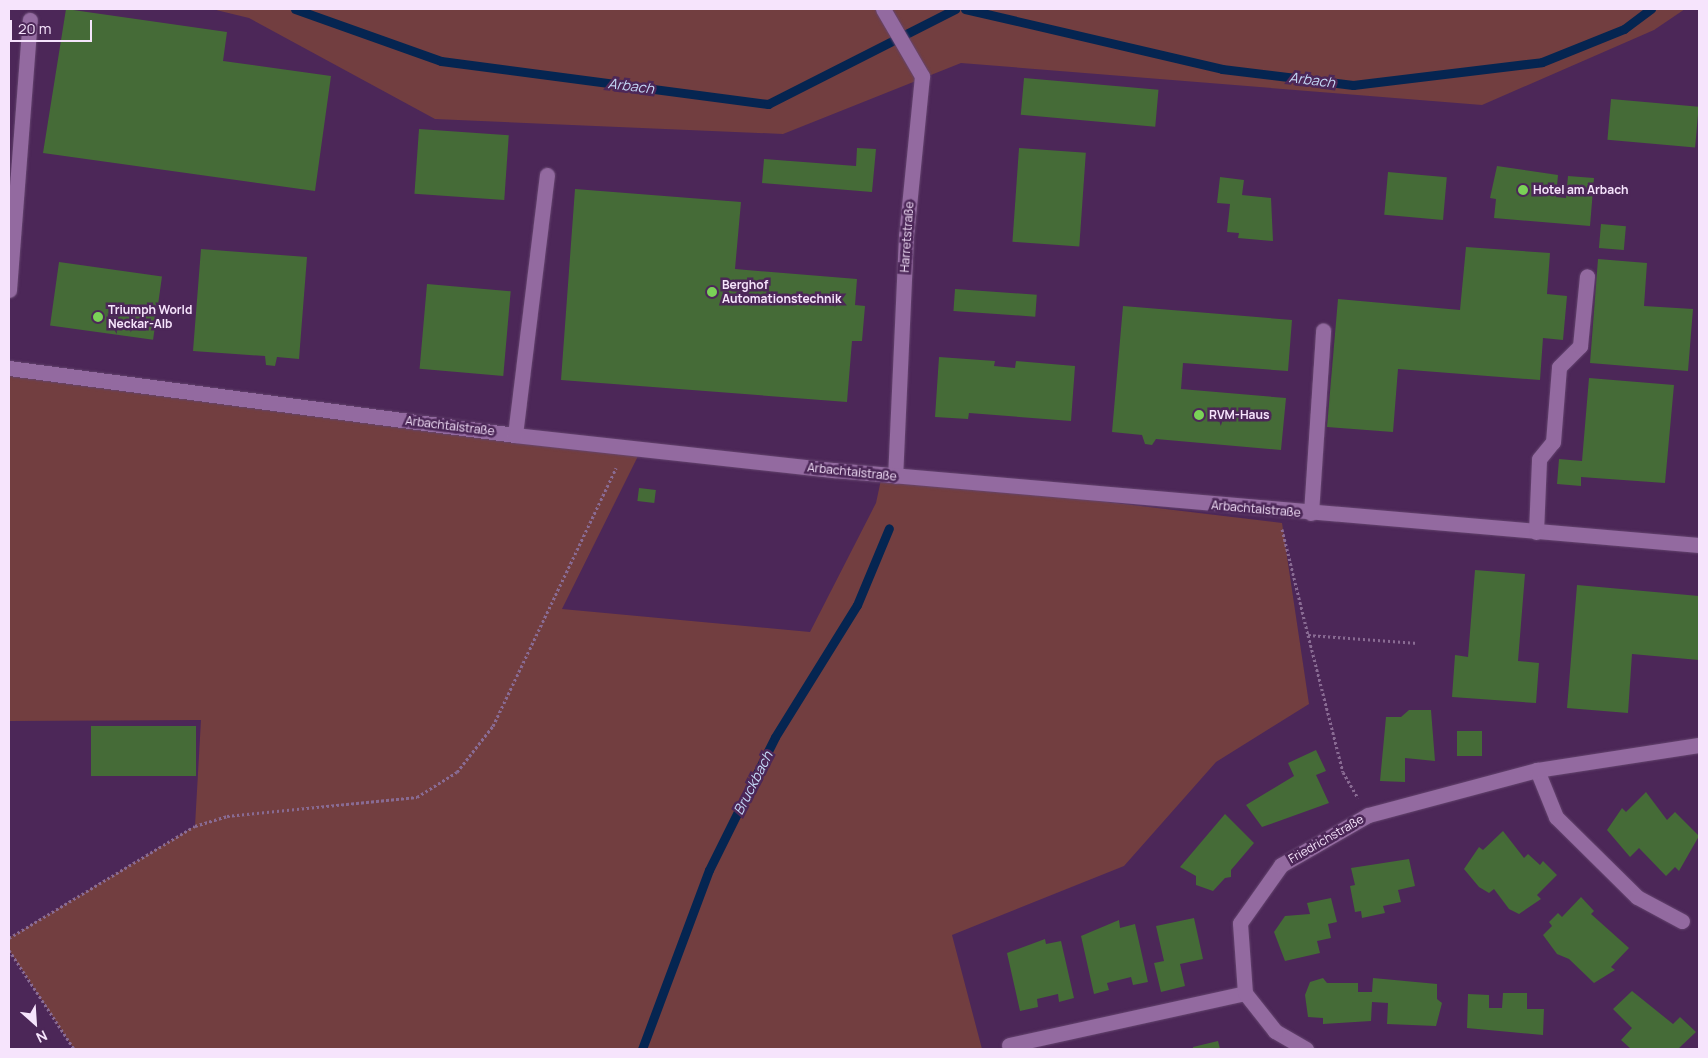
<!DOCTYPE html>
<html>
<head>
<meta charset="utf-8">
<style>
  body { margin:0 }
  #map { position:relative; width:1708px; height:1058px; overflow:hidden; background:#4c2758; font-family:Manrope,sans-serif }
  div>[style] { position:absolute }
  .green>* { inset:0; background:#723e40 }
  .stream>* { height:9px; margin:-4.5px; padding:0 4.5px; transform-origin:4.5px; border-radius:4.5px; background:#052551 }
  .building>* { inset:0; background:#456b37; transform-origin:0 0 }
  .path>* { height:3px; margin-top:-1.5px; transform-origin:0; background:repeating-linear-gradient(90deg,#896b93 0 2.5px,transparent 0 5px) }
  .roads { filter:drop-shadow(0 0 1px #64446e) drop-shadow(0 0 1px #64446e) }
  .minor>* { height:15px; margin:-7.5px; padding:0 7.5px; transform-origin:7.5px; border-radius:7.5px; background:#936aa0 }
  .dots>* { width:14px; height:14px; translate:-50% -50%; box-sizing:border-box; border:2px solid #4c2758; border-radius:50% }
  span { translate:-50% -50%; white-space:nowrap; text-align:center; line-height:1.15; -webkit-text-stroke:5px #4c2758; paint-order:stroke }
  .poi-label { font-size:12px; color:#f6e4fc; font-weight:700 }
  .left { translate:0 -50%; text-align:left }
  .street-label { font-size:12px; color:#f6e4fc }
  .water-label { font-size:14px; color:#c4d9f7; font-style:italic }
  .frame { position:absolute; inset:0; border:10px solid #f6e4fc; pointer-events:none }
  .north { position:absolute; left:10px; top:998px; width:50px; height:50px; -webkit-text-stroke:4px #4c2758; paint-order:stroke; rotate:154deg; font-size:14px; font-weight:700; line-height:20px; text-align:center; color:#f6e4fc }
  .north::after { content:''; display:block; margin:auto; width:18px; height:22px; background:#f6e4fc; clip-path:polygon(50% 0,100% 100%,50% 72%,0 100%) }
  .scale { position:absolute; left:10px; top:20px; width:82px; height:22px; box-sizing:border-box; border:2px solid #f6e4fc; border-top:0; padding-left:6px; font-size:15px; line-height:18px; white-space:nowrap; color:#f6e4fc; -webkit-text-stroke:4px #4c2758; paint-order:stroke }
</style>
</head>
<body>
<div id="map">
  <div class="green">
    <div style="clip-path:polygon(212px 9px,1685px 9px,1654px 30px,1482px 105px,961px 63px,783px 134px,435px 119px,249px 18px)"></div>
    <div style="clip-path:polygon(9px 368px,641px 450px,562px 609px,810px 632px,876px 503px,882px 475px,1282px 523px,1309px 704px,1216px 762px,1124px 866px,952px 935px,982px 1049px,645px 1049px,654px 1022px,642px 1049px,74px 1049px,9px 950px,9px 938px,195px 826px,201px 720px,9px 721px)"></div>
  </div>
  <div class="stream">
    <div style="left:295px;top:9px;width:155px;rotate:19.6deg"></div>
    <div style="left:441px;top:61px;width:330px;rotate:7.5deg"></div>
    <div style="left:768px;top:104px;width:210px;rotate:-26.9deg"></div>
    <div style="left:965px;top:9px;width:264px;rotate:13.1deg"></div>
    <div style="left:1222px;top:69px;width:132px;rotate:7deg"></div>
    <div style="left:1353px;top:85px;width:190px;rotate:-6.9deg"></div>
    <div style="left:1542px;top:62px;width:88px;rotate:-21.9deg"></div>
    <div style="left:1624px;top:29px;width:34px;rotate:-37deg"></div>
    <div style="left:642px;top:1049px;width:191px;rotate:-69.5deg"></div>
    <div style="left:709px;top:870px;width:148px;rotate:-63.6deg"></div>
    <div style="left:775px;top:737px;width:155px;rotate:-58.2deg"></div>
    <div style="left:857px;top:605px;width:83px;rotate:-67.4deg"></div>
  </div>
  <div class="building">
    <div style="clip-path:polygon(66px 9px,227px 32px,223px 61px,331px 76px,315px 191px,43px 153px)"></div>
    <div style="left:1024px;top:78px;width:135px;height:37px;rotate:5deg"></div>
    <div style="left:1611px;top:99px;width:88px;height:41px;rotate:5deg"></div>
    <div style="left:419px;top:129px;width:90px;height:65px;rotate:4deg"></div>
    <div style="clip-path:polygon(857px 148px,876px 149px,872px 192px,762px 183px,764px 159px,856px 166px)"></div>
    <div style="left:1019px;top:148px;width:67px;height:94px;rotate:4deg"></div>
    <div style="clip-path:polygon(1497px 166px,1558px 175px,1556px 197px,1566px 198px,1568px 176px,1594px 178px,1590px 226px,1494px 218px,1496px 199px,1490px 198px)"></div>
    <div style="left:1388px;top:172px;width:59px;height:43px;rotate:5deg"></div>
    <div style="clip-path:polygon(1220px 177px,1244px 180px,1242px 195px,1271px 198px,1273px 241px,1238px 238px,1239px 233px,1227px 232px,1230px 204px,1217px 203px)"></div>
    <div style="clip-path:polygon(575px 189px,741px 202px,735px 269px,857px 279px,855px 305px,865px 306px,862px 341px,852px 341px,847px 402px,561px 380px)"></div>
    <div style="left:1601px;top:224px;width:25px;height:24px;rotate:5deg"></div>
    <div style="clip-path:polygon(1466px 247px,1550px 253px,1547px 294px,1567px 296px,1563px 340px,1543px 338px,1540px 380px,1398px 369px,1393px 432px,1327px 427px,1338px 299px,1460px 310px)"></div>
    <div style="clip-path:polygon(201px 249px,307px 257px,299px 359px,277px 357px,275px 366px,266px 365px,265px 356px,193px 351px)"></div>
    <div style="clip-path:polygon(1598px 259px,1647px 263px,1644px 306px,1693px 309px,1688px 371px,1590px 363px)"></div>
    <div style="left:59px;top:262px;width:104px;height:64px;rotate:8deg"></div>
    <div style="left:427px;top:284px;width:84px;height:85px;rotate:5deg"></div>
    <div style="left:955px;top:289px;width:82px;height:22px;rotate:4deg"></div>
    <div style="clip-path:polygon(1123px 306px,1292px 320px,1288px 371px,1183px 363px,1181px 389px,1286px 398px,1281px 450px,1156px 439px,1152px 445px,1145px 444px,1142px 435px,1112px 432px)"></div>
    <div style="clip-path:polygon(939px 357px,995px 361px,994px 366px,1015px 368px,1016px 361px,1075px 366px,1071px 421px,969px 413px,968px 419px,935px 417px)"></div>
    <div style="clip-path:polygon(1589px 378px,1674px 385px,1665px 483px,1581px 477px,1581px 486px,1557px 484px,1559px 459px,1582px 461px)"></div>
    <div style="left:639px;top:488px;width:17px;height:13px;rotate:7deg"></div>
    <div style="clip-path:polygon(1475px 570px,1525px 574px,1518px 661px,1539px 663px,1536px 703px,1452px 697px,1455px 655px,1468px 657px)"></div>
    <div style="clip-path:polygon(1577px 585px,1699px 596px,1699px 660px,1632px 654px,1628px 713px,1567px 708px)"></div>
    <div style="clip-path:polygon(1409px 710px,1431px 710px,1435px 761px,1405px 758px,1405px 782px,1380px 781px,1386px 717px,1401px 717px)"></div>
    <div style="left:91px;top:726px;width:105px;height:50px"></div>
    <div style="left:1457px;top:731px;width:25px;height:25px"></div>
    <div style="clip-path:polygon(1316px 750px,1326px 771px,1316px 775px,1329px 803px,1262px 827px,1246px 805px,1294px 776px,1288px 763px)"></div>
    <div style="clip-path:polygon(1646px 792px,1667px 820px,1675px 812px,1699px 836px,1679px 871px,1675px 867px,1666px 876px,1639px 848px,1630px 857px,1607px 830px,1622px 808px,1626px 812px)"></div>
    <div style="clip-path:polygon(1225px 814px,1254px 843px,1231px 870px,1231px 877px,1225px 878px,1213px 891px,1196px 885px,1196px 876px,1180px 867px)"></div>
    <div style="clip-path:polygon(1503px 831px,1524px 858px,1528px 854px,1540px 865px,1543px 861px,1557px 875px,1537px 895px,1541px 899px,1519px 914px,1509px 909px,1494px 889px,1489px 893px,1479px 887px,1464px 869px,1479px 847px,1483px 850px)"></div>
    <div style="clip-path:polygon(1409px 859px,1415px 886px,1398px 890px,1401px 902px,1383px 906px,1385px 913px,1362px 918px,1361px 911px,1355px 912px,1350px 886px,1355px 885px,1351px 868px)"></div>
    <div style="clip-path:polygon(1581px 897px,1594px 911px,1591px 914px,1629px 948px,1611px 967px,1615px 970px,1594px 983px,1569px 959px,1557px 954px,1543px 935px,1552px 926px,1549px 922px,1558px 913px,1562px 917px)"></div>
    <div style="clip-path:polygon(1331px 898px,1337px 922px,1328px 924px,1331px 938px,1317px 941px,1320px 953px,1285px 961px,1274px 932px,1285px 916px,1310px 914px,1307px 903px)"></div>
    <div style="clip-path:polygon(1194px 918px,1203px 959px,1180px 964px,1185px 986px,1161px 992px,1154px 963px,1164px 961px,1156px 926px)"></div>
    <div style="clip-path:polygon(1119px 920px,1120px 928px,1135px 924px,1148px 982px,1133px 985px,1131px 977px,1107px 983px,1109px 990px,1094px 994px,1081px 936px)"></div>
    <div style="clip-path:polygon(1045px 939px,1046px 944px,1061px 941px,1074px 998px,1059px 1002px,1058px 994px,1037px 999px,1038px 1007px,1020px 1011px,1007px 953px)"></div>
    <div style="clip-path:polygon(1323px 978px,1327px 983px,1358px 983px,1358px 992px,1372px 992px,1373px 978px,1437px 984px,1437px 999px,1442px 1003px,1436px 1026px,1387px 1024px,1388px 1003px,1372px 1002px,1371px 1021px,1323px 1024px,1323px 1018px,1308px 1017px,1305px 995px,1310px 982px)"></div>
    <div style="clip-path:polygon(1632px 991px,1673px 1024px,1680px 1017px,1696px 1032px,1678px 1049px,1631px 1049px,1621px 1040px,1632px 1028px,1613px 1009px)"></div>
    <div style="clip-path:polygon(1503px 993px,1527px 993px,1527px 1009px,1544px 1009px,1543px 1035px,1467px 1028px,1468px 994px,1489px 995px,1489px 1008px,1502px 1008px)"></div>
    <div style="clip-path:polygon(1218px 1041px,1220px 1049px,1193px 1049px,1193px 1047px)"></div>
  </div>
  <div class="path">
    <div style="left:1282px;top:529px;width:109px;rotate:76.2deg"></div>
    <div style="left:1308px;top:635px;width:110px;rotate:4.2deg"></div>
    <div style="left:1308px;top:635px;width:141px;rotate:75.7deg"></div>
    <div style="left:1343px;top:772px;width:30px;rotate:60deg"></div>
    <div style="left:9px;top:938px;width:217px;rotate:-31.1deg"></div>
    <div style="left:195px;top:826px;width:34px;rotate:-17deg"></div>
    <div style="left:227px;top:816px;width:191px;rotate:-5.7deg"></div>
    <div style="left:417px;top:797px;width:47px;rotate:-32deg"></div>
    <div style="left:457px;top:772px;width:58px;rotate:-52deg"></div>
    <div style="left:493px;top:726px;width:286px;rotate:-64.5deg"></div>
    <div style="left:9px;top:950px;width:118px;rotate:56.7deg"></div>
  </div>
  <div class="roads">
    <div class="minor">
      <div style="left:883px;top:9px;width:78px;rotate:59.8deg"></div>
      <div style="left:922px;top:76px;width:161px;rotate:95.7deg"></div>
      <div style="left:906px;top:236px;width:240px;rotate:92.6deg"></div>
      <div style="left:9px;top:290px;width:271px;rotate:-85.6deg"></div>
      <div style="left:9px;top:368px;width:510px;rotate:7.54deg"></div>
      <div style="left:515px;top:435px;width:321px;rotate:6.3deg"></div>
      <div style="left:834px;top:470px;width:868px;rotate:4.96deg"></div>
      <div style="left:515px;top:435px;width:262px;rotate:-83deg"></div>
      <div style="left:1311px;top:513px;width:183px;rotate:-86.2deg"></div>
      <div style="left:1536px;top:532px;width:73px;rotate:-87.6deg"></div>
      <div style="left:1539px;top:459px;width:22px;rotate:-51deg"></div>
      <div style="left:1553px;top:442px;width:75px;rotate:-85.4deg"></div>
      <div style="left:1559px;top:367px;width:30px;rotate:-45deg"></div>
      <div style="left:1580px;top:346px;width:70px;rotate:-84.3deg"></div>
      <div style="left:1537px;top:770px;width:51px;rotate:68deg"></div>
      <div style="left:1556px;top:817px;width:114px;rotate:44.6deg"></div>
      <div style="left:1637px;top:897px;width:51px;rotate:28.1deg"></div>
      <div style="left:1009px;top:1045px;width:242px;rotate:-12.4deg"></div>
      <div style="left:1306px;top:1049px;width:36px;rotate:-150deg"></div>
      <div style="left:1275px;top:1031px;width:48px;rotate:-128.3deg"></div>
      <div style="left:1245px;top:993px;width:70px;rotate:-94.1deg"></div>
      <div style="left:1240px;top:923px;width:71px;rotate:-54.7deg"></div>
      <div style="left:1281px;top:865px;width:100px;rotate:-29.9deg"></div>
      <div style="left:1368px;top:815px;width:175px;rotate:-14.9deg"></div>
      <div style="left:1537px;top:770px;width:164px;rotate:-8.8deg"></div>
    </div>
  </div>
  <div class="dots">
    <div style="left:1523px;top:190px;background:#7ad157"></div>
    <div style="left:712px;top:292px;background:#7ad157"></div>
    <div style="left:98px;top:317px;background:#7ad157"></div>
    <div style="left:1199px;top:415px;background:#7ad157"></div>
  </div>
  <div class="poi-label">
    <span class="left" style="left:1533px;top:190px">Hotel am Arbach</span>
    <span class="left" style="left:722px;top:292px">Berghof<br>Automationstechnik</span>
    <span class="left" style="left:108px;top:317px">Triumph World<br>Neckar-Alb</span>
    <span class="left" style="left:1209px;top:415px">RVM-Haus</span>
  </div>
  <div class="street-label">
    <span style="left:907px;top:237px;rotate:-86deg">Harretstraße</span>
    <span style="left:450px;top:426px;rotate:7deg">Arbachtalstraße</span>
    <span style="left:852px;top:472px;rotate:6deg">Arbachtalstraße</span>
    <span style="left:1256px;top:509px;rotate:5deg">Arbachtalstraße</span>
    <span style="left:1326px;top:839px;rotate:-30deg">Friedrichstraße</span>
  </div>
  <div class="water-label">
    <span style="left:1312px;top:80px;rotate:7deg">Arbach</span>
    <span style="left:631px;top:86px;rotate:7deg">Arbach</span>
    <span style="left:753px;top:783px;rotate:-63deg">Bruckbach</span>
  </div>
  <div class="frame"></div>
  <div class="north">N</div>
  <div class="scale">20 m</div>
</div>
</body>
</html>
